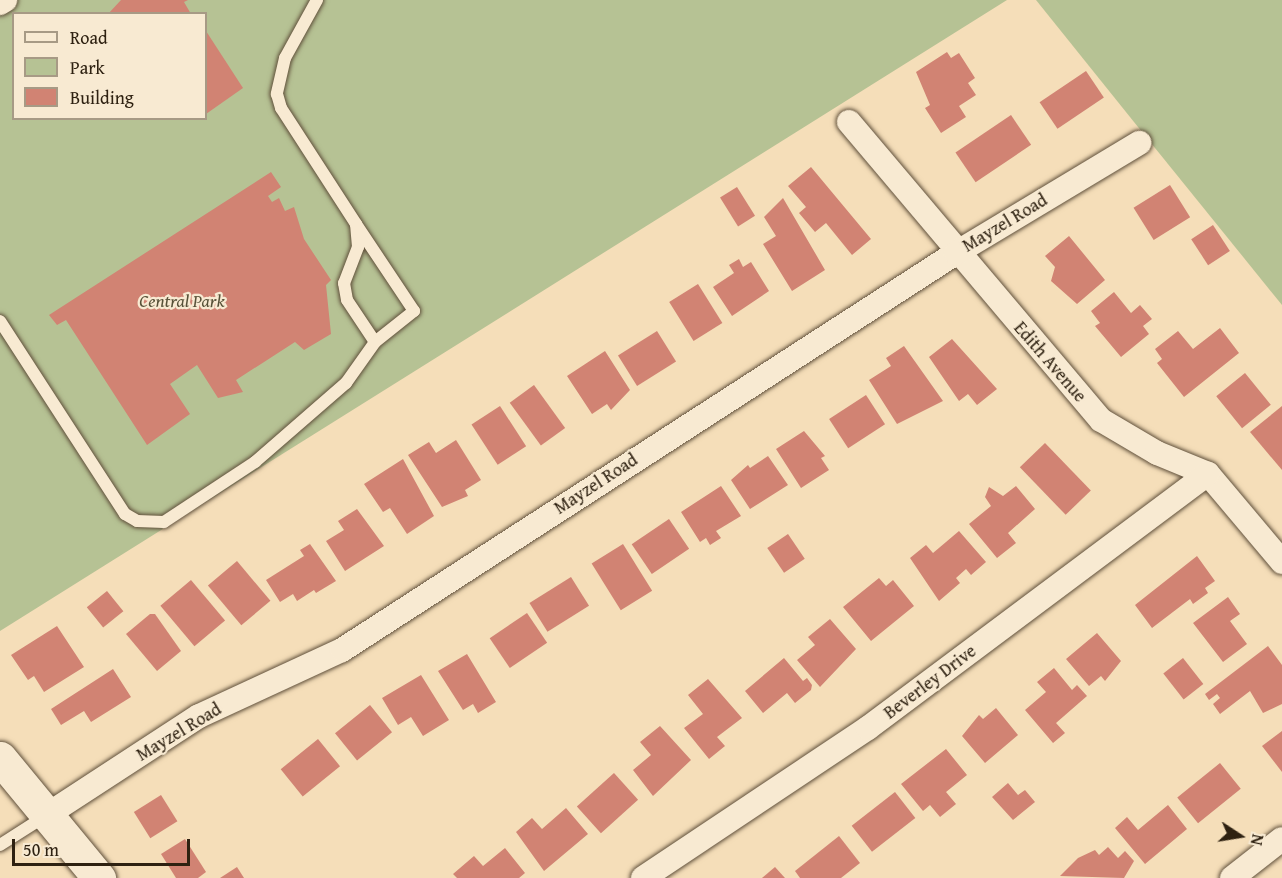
<!DOCTYPE html>
<html>
<head>
<meta charset="utf-8">
<style>
  body { margin:0 }
  #map { position:relative; width:1282px; height:878px; overflow:hidden; background:#f5deb9; font-family:"Gentium Book Plus",serif }
  div>[style] { position:absolute }
  .green>* { inset:0; background:#b6c294 }
  .building>* { inset:0; background:#d18373; transform-origin:0 0 }
  .roads { filter:drop-shadow(0 0 2px #60503b) drop-shadow(0 0 2px #60503b) }
  .service>* { height:12px; margin:-6px; padding:0 6px; transform-origin:6px; border-radius:6px; background:#f8ead2 }
  .minor>* { height:24px; margin:-12px; padding:0 12px; transform-origin:12px; border-radius:12px; background:#f8ead2 }
  .secondary>* { height:33px; margin:-16.5px; padding:0 16.5px; transform-origin:16.5px; border-radius:16.5px; background:#f8ead2 }
  span { translate:-50% -50%; white-space:nowrap; text-align:center; line-height:1.15; -webkit-text-stroke:4.5px #f8ead2; paint-order:stroke }
  .street-label { font-size:18px; color:#2e2111 }
  .park-label { font-size:18px; color:#575138; font-style:italic }
  .legend { position:absolute; left:12px; top:12px; width:195px; height:108px; box-sizing:border-box; background:#f8ead2; border:2px solid #a79a85; margin:0; padding:8px 10px; list-style:none; font-size:18px; color:#2e2111 }
  .legend li { display:flex; align-items:center; gap:12px; height:30px }
  .legend b { width:30px; border:2px solid #a79a85 }
  .north { position:absolute; left:1210px; top:806px; width:60px; height:60px; -webkit-text-stroke:4px #f8ead2; paint-order:stroke; rotate:102deg; font-size:16px; font-weight:700; line-height:24px; text-align:center; color:#2e2111 }
  .north::after { content:''; display:block; margin:auto; width:21px; height:27px; background:#2e2111; clip-path:polygon(50% 0,100% 100%,50% 72%,0 100%) }
  .scale { position:absolute; left:12px; top:839px; width:178px; height:27px; box-sizing:border-box; border:3px solid #2e2111; border-top:0; padding-left:8px; font-size:18px; line-height:21px; white-space:nowrap; color:#2e2111; -webkit-text-stroke:4px #f8ead2; paint-order:stroke }
</style>
</head>
<body>
<div id="map">
  <div class="green">
    <div style="clip-path:polygon(evenodd,0 0,1007px 0,0 631px,0 0,14px 14px,206px 14px,206px 118px,14px 118px,14px 14px)"></div>
    <div style="clip-path:polygon(1036px 0,1282px 0,1282px 305px,1134px 122px)"></div>
  </div>
  <div class="building">
    <div style="clip-path:polygon(121px 0,188px 0,184px 2px,191px 14px,108px 14px)"></div>
    <div style="clip-path:polygon(206px 31px,243px 88px,206px 114px)"></div>
    <div style="clip-path:polygon(947px 52px,951px 58px,959px 53px,975px 78px,968px 83px,976px 95px,959px 106px,966px 117px,941px 133px,925px 108px,930px 105px,916px 72px)"></div>
    <div style="left:1086px;top:71px;width:32px;height:56px;rotate:56deg"></div>
    <div style="left:1011px;top:115px;width:36px;height:67px;rotate:56deg"></div>
    <div style="clip-path:polygon(811px 167px,871px 239px,852px 255px,826px 223px,815px 232px,799px 213px,806px 207px,788px 186px)"></div>
    <div style="clip-path:polygon(271px 172px,281px 187px,268px 196px,272px 202px,279px 198px,285px 211px,294px 207px,304px 239px,331px 280px,326px 285px,331px 334px,304px 350px,295px 342px,236px 380px,243px 392px,218px 398px,197px 365px,170px 384px,190px 414px,147px 445px,66px 320px,57px 325px,49px 315px)"></div>
    <div style="left:1170px;top:185px;width:38px;height:43px;rotate:58deg"></div>
    <div style="left:737px;top:187px;width:34px;height:20px;rotate:58deg"></div>
    <div style="clip-path:polygon(783px 198px,825px 270px,792px 291px,763px 244px,776px 236px,764px 217px)"></div>
    <div style="left:1213px;top:225px;width:31px;height:26px;rotate:57deg"></div>
    <div style="clip-path:polygon(1069px 236px,1105px 280px,1077px 304px,1051px 281px,1055px 267px,1045px 256px)"></div>
    <div style="clip-path:polygon(739px 259px,743px 267px,751px 262px,769px 291px,732px 316px,713px 287px,734px 273px,729px 265px)"></div>
    <div style="left:698px;top:284px;width:46px;height:34px;rotate:58deg"></div>
    <div style="clip-path:polygon(1114px 292px,1131px 313px,1140px 305px,1152px 319px,1143px 326px,1149px 334px,1121px 357px,1095px 326px,1100px 323px,1091px 311px)"></div>
    <div style="clip-path:polygon(1220px 328px,1239px 353px,1184px 397px,1157px 363px,1162px 359px,1155px 349px,1178px 331px,1193px 349px)"></div>
    <div style="left:657px;top:331px;width:36px;height:46px;rotate:58deg"></div>
    <div style="clip-path:polygon(952px 339px,997px 389px,977px 405px,968px 394px,959px 401px,929px 357px)"></div>
    <div style="clip-path:polygon(904px 346px,943px 401px,897px 424px,869px 380px,891px 366px,886px 358px)"></div>
    <div style="clip-path:polygon(605px 351px,630px 390px,611px 410px,607px 404px,592px 414px,567px 376px)"></div>
    <div style="left:1245px;top:373px;width:41px;height:37px;rotate:51deg"></div>
    <div style="left:534px;top:385px;width:53px;height:30px;rotate:54deg"></div>
    <div style="left:866px;top:395px;width:35px;height:44px;rotate:57deg"></div>
    <div style="left:500px;top:406px;width:48px;height:34px;rotate:57deg"></div>
    <div style="clip-path:polygon(1282px 406px,1282px 470px,1250px 432px)"></div>
    <div style="clip-path:polygon(804px 431px,825px 456px,821px 458px,829px 470px,801px 488px,776px 449px)"></div>
    <div style="clip-path:polygon(456px 440px,481px 480px,465px 490px,468px 496px,442px 507px,408px 455px,429px 442px,436px 453px)"></div>
    <div style="left:1045px;top:443px;width:66px;height:35px;rotate:46deg"></div>
    <div style="clip-path:polygon(768px 456px,788px 485px,750px 509px,731px 480px,748px 465px,750px 468px)"></div>
    <div style="clip-path:polygon(403px 459px,434px 516px,407px 534px,390px 508px,383px 512px,364px 484px)"></div>
    <div style="clip-path:polygon(721px 486px,741px 516px,716px 531px,721px 538px,710px 545px,706px 538px,700px 542px,681px 512px)"></div>
    <div style="clip-path:polygon(1016px 486px,1035px 509px,1008px 533px,1016px 543px,997px 558px,969px 524px,991px 506px,985px 497px,989px 487px,1003px 496px)"></div>
    <div style="clip-path:polygon(357px 509px,384px 546px,345px 571px,326px 541px,344px 530px,338px 521px)"></div>
    <div style="left:669px;top:519px;width:36px;height:45px;rotate:56deg"></div>
    <div style="clip-path:polygon(959px 531px,986px 562px,971px 575px,966px 569px,956px 578px,960px 583px,939px 601px,910px 558px,926px 545px,933px 553px)"></div>
    <div style="left:788px;top:534px;width:30px;height:25px;rotate:56deg"></div>
    <div style="clip-path:polygon(310px 544px,336px 581px,316px 593px,314px 590px,297px 601px,293px 594px,280px 602px,266px 580px,304px 556px,300px 550px)"></div>
    <div style="left:623px;top:544px;width:55px;height:37px;rotate:58deg"></div>
    <div style="clip-path:polygon(1197px 556px,1215px 581px,1205px 588px,1208px 593px,1193px 604px,1190px 599px,1152px 628px,1135px 605px)"></div>
    <div style="left:237px;top:561px;width:52px;height:38px;rotate:50deg"></div>
    <div style="left:571px;top:577px;width:34px;height:49px;rotate:58deg"></div>
    <div style="clip-path:polygon(879px 578px,886px 586px,893px 580px,914px 606px,871px 641px,843px 607px)"></div>
    <div style="left:191px;top:580px;width:53px;height:40px;rotate:50deg"></div>
    <div style="left:107px;top:591px;width:26px;height:26px;rotate:51deg"></div>
    <div style="clip-path:polygon(1228px 597px,1240px 614px,1230px 621px,1247px 644px,1223px 662px,1193px 623px)"></div>
    <div style="left:527px;top:613px;width:36px;height:45px;rotate:56deg"></div>
    <div style="clip-path:polygon(150px 614px,155px 614px,181px 651px,157px 671px,126px 634px)"></div>
    <div style="clip-path:polygon(830px 619px,856px 649px,820px 687px,797px 660px,815px 645px,808px 637px)"></div>
    <div style="clip-path:polygon(57px 626px,84px 667px,44px 692px,34px 676px,28px 680px,11px 655px)"></div>
    <div style="clip-path:polygon(1097px 633px,1121px 661px,1105px 681px,1101px 676px,1089px 686px,1066px 659px)"></div>
    <div style="clip-path:polygon(1268px 646px,1282px 665px,1282px 704px,1263px 713px,1250px 691px,1220px 714px,1213px 704px,1220px 698px,1217px 694px,1209px 700px,1205px 694px)"></div>
    <div style="clip-path:polygon(467px 654px,496px 702px,478px 713px,473px 704px,463px 710px,438px 671px)"></div>
    <div style="clip-path:polygon(784px 658px,803px 681px,807px 678px,812px 685px,811px 690px,795px 703px,787px 693px,763px 713px,745px 691px)"></div>
    <div style="left:1183px;top:658px;width:33px;height:25px;rotate:52deg"></div>
    <div style="clip-path:polygon(1054px 668px,1072px 690px,1077px 685px,1087px 696px,1056px 723px,1065px 733px,1053px 743px,1025px 710px,1046px 692px,1037px 682px)"></div>
    <div style="clip-path:polygon(113px 669px,131px 697px,91px 722px,84px 711px,61px 725px,51px 709px)"></div>
    <div style="clip-path:polygon(421px 675px,449px 720px,423px 736px,411px 717px,398px 725px,382px 698px)"></div>
    <div style="clip-path:polygon(708px 679px,742px 718px,717px 737px,725px 746px,709px 759px,684px 728px,703px 714px,688px 695px)"></div>
    <div style="left:370px;top:705px;width:35px;height:45px;rotate:51deg"></div>
    <div style="clip-path:polygon(996px 708px,1018px 735px,985px 763px,962px 736px,979px 715px,983px 719px)"></div>
    <div style="clip-path:polygon(660px 726px,691px 760px,653px 796px,633px 770px,651px 755px,640px 742px)"></div>
    <div style="clip-path:polygon(1282px 731px,1282px 772px,1262px 746px)"></div>
    <div style="left:318px;top:739px;width:35px;height:48px;rotate:51deg"></div>
    <div style="clip-path:polygon(946px 749px,967px 775px,946px 792px,956px 804px,940px 817px,930px 805px,923px 811px,901px 784px)"></div>
    <div style="left:1220px;top:763px;width:33px;height:55px;rotate:51deg"></div>
    <div style="left:614px;top:773px;width:36px;height:50px;rotate:48deg"></div>
    <div style="clip-path:polygon(1008px 783px,1018px 795px,1025px 790px,1035px 802px,1013px 820px,992px 797px)"></div>
    <div style="left:895px;top:792px;width:33px;height:55px;rotate:52deg"></div>
    <div style="left:161px;top:795px;width:31px;height:32px;rotate:58deg"></div>
    <div style="clip-path:polygon(1168px 805px,1187px 829px,1145px 864px,1115px 828px,1127px 817px,1138px 830px)"></div>
    <div style="clip-path:polygon(566px 808px,588px 834px,544px 871px,516px 832px,532px 818px,542px 829px)"></div>
    <div style="clip-path:polygon(839px 836px,860px 863px,841px 878px,800px 878px,795px 871px)"></div>
    <div style="clip-path:polygon(185px 839px,206px 872px,198px 878px,176px 878px,161px 854px)"></div>
    <div style="clip-path:polygon(1108px 847px,1118px 858px,1125px 851px,1134px 861px,1124px 878px,1060px 876px,1078px 858px,1095px 850px,1099px 855px)"></div>
    <div style="clip-path:polygon(505px 848px,525px 873px,519px 878px,457px 878px,453px 874px,474px 856px,483px 866px)"></div>
    <div style="clip-path:polygon(237px 867px,244px 878px,220px 878px)"></div>
    <div style="clip-path:polygon(775px 867px,785px 878px,762px 878px)"></div>
  </div>
  <div class="roads">
    <div class="service">
      <div style="left:317px;top:0;width:66px;rotate:118.9deg"></div>
      <div style="left:285px;top:58px;width:37px;rotate:103deg"></div>
      <div style="left:277px;top:94px;width:15px;rotate:74deg"></div>
      <div style="left:281px;top:108px;width:138px;rotate:57.1deg"></div>
      <div style="left:356px;top:224px;width:23px;rotate:85deg"></div>
      <div style="left:358px;top:247px;width:39px;rotate:111deg"></div>
      <div style="left:344px;top:283px;width:17px;rotate:80deg"></div>
      <div style="left:347px;top:300px;width:50px;rotate:56.3deg"></div>
      <div style="left:0;top:321px;width:230px;rotate:57.1deg"></div>
      <div style="left:125px;top:514px;width:14px;rotate:30deg"></div>
      <div style="left:137px;top:521px;width:27px;rotate:2deg"></div>
      <div style="left:164px;top:522px;width:109px;rotate:-33.4deg"></div>
      <div style="left:255px;top:462px;width:121px;rotate:-41deg"></div>
      <div style="left:346px;top:383px;width:50px;rotate:-54.7deg"></div>
      <div style="left:375px;top:342px;width:50px;rotate:-38.5deg"></div>
      <div style="left:414px;top:311px;width:105px;rotate:-123.7deg"></div>
      <div style="left:0;top:845px;width:56px;rotate:-32.6deg"></div>
    </div>
    <div class="minor">
      <div style="left:0;top:3px;width:6px;rotate:-31deg"></div>
      <div style="left:849px;top:122px;width:390px;rotate:49.8deg"></div>
      <div style="left:1101px;top:420px;width:65px;rotate:30.5deg"></div>
      <div style="left:1157px;top:453px;width:55px;rotate:22.4deg"></div>
      <div style="left:1208px;top:474px;width:115px;rotate:49.9deg"></div>
      <div style="left:47px;top:815px;width:181px;rotate:-33.1deg"></div>
      <div style="left:199px;top:716px;width:157px;rotate:-24.8deg"></div>
      <div style="left:342px;top:650px;width:731px;rotate:-32.89deg"></div>
      <div style="left:956px;top:253px;width:214px;rotate:-31deg"></div>
      <div style="left:643px;top:878px;width:270px;rotate:-33.7deg"></div>
      <div style="left:868px;top:728px;width:424px;rotate:-36.8deg"></div>
      <div style="left:1232px;top:878px;width:63px;rotate:-38deg"></div>
    </div>
    <div class="secondary">
      <div style="left:0;top:758px;width:156px;rotate:50.5deg"></div>
    </div>
  </div>
  <div class="street-label">
    <span style="left:1005px;top:223px;rotate:-31deg">Mayzel Road</span>
    <span style="left:1050px;top:362px;rotate:49deg">Edith Avenue</span>
    <span style="left:596px;top:484px;rotate:-33deg">Mayzel Road</span>
    <span style="left:930px;top:682px;rotate:-37deg">Beverley Drive</span>
    <span style="left:179px;top:732px;rotate:-31deg">Mayzel Road</span>
  </div>
  <div class="park-label">
    <span style="left:182px;top:301px">Central Park</span>
  </div>
  <ul class="legend">
  <li><b style="height:8px;background:#f8ead2"></b>Road</li>
  <li><b style="height:16px;background:#b6c294"></b>Park</li>
  <li><b style="height:16px;background:#d18373"></b>Building</li>
  </ul>
  <div class="north">N</div>
  <div class="scale">50 m</div>
</div>
</body>
</html>
